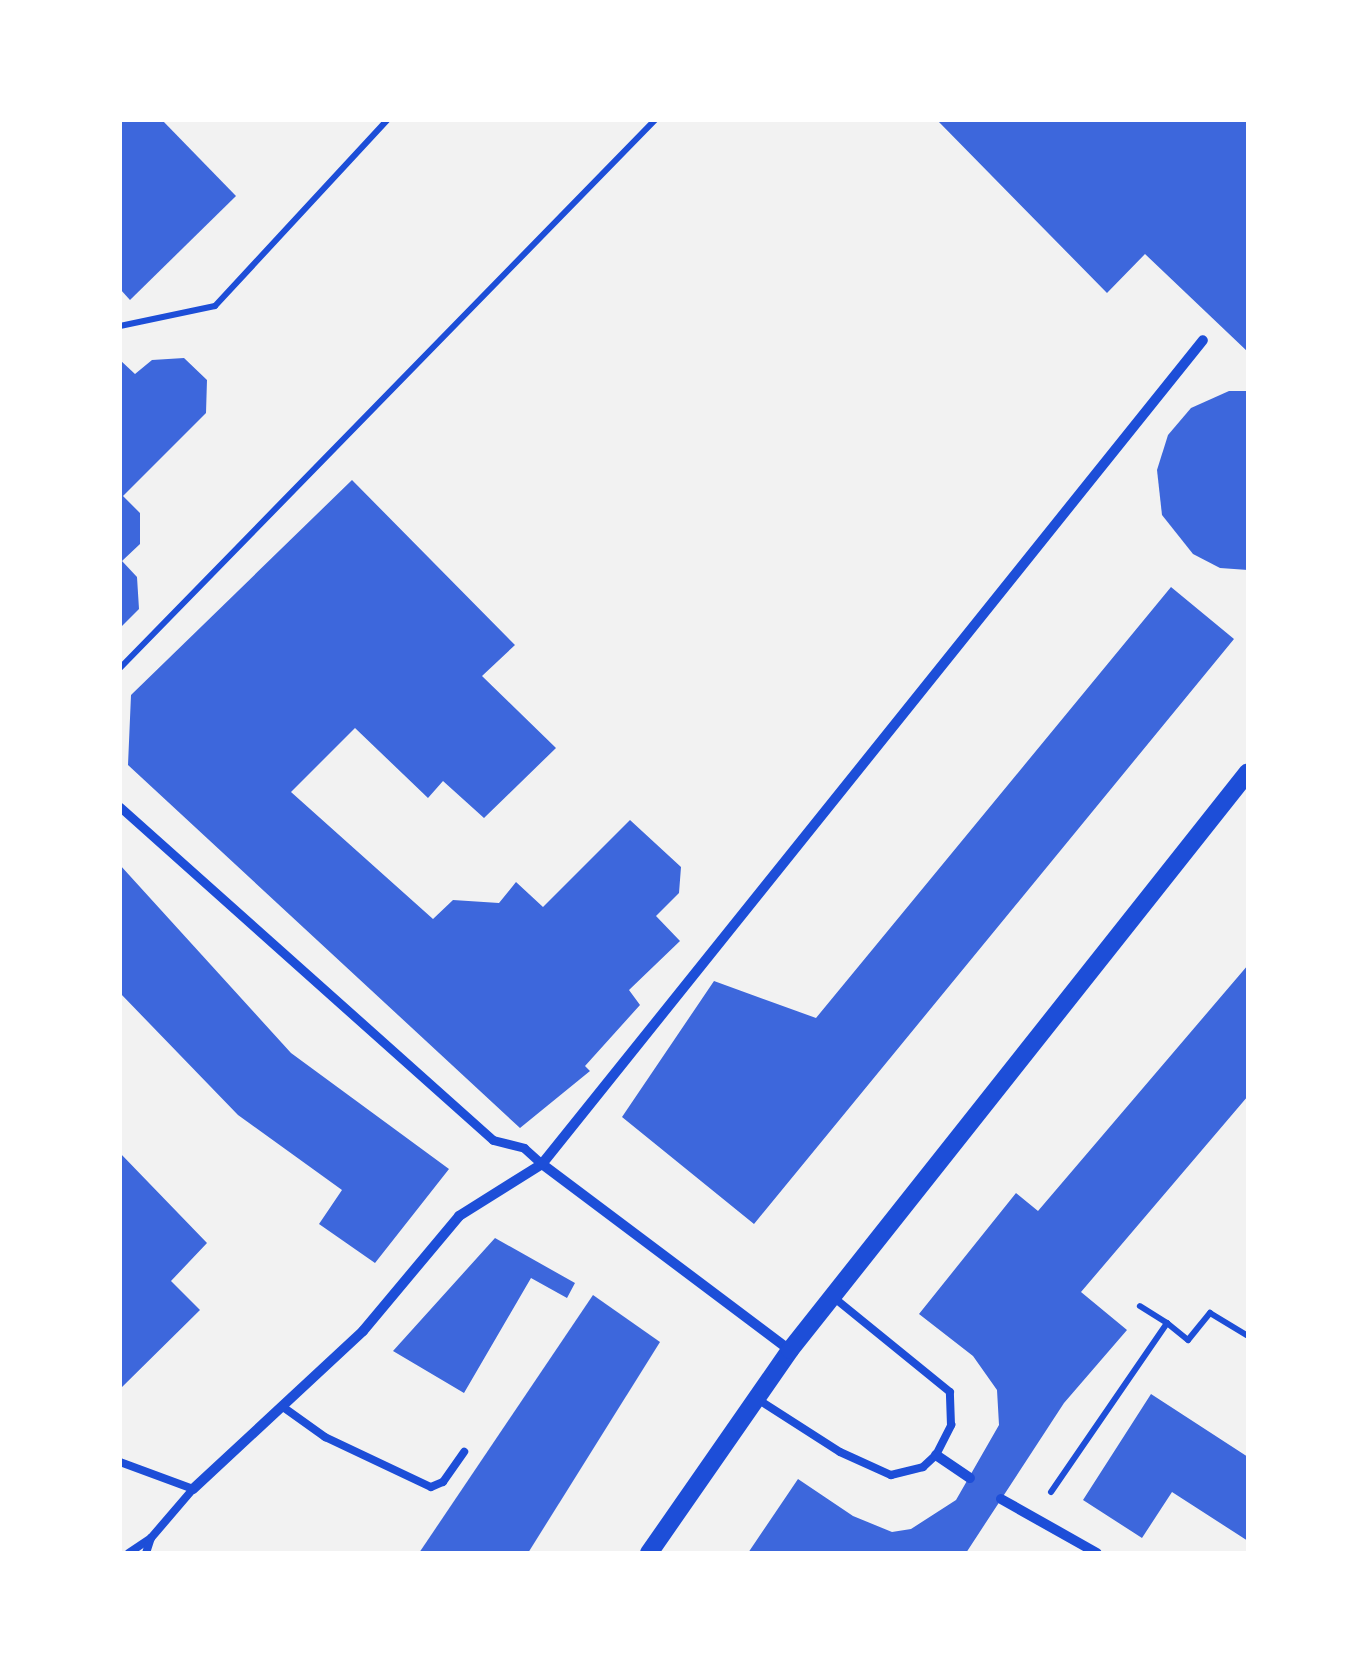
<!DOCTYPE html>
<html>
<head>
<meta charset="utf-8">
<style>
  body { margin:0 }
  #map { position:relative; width:1368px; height:1673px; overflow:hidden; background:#f2f2f2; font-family:"Alegreya Sans",sans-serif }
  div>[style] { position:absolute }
  .building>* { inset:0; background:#3d67dc }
  .path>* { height:6px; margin:-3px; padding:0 3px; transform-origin:3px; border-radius:3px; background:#1d4ed8 }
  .service>* { height:8px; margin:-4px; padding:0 4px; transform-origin:4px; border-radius:4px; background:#1d4ed8 }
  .pedestrian>* { height:9px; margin:-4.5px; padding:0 4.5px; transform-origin:4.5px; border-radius:4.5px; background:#1d4ed8 }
  .minor>* { height:10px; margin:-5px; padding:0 5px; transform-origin:5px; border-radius:5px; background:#1d4ed8 }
  .tertiary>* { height:18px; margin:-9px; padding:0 9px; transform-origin:9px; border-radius:9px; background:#1d4ed8 }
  span { translate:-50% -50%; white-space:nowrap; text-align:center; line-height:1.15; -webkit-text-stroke:9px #fff; paint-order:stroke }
  .frame { position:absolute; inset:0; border:122px solid #fff; pointer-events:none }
</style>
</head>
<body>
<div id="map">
  <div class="building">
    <div style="clip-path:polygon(120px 120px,162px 120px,236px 196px,130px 300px,120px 289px)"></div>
    <div style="clip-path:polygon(937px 120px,1248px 120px,1248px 352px,1145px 254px,1107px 293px)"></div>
    <div style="clip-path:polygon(184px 358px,207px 380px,206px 413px,123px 496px,140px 513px,140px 544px,122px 561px,137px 577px,139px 609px,120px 628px,120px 360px,135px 374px,152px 360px)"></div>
    <div style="clip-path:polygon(1229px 391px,1248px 391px,1248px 570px,1220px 568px,1193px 554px,1162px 515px,1157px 470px,1168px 435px,1191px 408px)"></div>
    <div style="clip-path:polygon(352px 480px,515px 645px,482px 676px,556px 748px,484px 818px,443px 781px,428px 798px,355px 728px,291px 792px,433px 919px,453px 900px,499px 903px,516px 882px,543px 907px,630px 820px,681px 867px,679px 893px,656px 916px,680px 941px,629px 990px,640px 1005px,585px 1066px,590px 1071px,520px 1128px,128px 765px,131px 695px)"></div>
    <div style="clip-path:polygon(1171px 587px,1234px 639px,754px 1224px,622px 1117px,714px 981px,816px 1018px)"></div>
    <div style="clip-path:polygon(120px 865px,291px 1053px,449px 1169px,375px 1263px,319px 1224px,342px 1190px,238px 1115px,120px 993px)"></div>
    <div style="clip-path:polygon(1248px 965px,1248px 1096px,1081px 1292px,1127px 1330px,1064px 1403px,966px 1553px,748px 1553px,798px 1479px,853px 1516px,892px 1532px,911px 1529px,956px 1500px,999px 1425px,997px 1390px,973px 1356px,919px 1314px,1016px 1193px,1038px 1211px)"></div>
    <div style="clip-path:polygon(120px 1153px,207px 1243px,171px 1281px,200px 1310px,120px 1389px)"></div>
    <div style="clip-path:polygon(495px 1238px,575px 1283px,567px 1298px,531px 1278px,464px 1393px,393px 1351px)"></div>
    <div style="clip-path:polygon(593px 1295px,660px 1342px,528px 1553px,419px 1553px)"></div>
    <div style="clip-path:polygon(1151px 1394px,1248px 1457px,1248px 1541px,1172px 1492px,1142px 1538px,1083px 1500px)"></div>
  </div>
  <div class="path">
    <div style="left:120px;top:326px;width:97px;rotate:-11.9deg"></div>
    <div style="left:215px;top:306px;width:253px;rotate:-47.2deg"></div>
    <div style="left:120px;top:668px;width:766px;rotate:-45.69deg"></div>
    <div style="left:1167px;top:1323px;width:27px;rotate:39deg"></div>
    <div style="left:1188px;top:1340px;width:35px;rotate:-51deg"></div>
    <div style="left:1210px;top:1313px;width:44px;rotate:31.2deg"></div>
    <div style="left:1051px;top:1492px;width:205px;rotate:-55.5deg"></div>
    <div style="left:1167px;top:1323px;width:32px;rotate:-148deg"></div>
  </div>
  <div class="service">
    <div style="left:759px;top:1400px;width:96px;rotate:32.7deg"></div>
    <div style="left:840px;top:1452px;width:56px;rotate:24.3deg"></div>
    <div style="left:891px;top:1475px;width:33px;rotate:-14deg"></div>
    <div style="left:923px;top:1467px;width:18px;rotate:-43deg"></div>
    <div style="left:936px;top:1455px;width:34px;rotate:-63deg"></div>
    <div style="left:951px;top:1425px;width:33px;rotate:-92deg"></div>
    <div style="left:950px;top:1392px;width:151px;rotate:-140.9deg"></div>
    <div style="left:283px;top:1407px;width:52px;rotate:35.5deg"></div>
    <div style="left:325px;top:1437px;width:117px;rotate:25.3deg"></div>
    <div style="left:431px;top:1487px;width:13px;rotate:-23deg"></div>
    <div style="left:443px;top:1482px;width:37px;rotate:-55deg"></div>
    <div style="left:120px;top:1462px;width:78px;rotate:20.3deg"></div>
    <div style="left:193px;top:1489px;width:65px;rotate:130.6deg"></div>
    <div style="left:151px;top:1538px;width:27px;rotate:146deg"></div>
    <div style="left:146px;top:1553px;width:16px;rotate:-72deg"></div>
  </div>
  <div class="pedestrian">
    <div style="left:120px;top:807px;width:500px;rotate:41.76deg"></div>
    <div style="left:493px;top:1140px;width:32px;rotate:14deg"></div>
    <div style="left:524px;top:1148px;width:24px;rotate:42deg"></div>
  </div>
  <div class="minor">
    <div style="left:542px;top:1164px;width:310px;rotate:36.9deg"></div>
    <div style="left:936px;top:1455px;width:41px;rotate:34.1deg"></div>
    <div style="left:193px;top:1489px;width:232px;rotate:-42.9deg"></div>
    <div style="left:363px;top:1331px;width:150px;rotate:-50.1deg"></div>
    <div style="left:459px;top:1216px;width:98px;rotate:-32.1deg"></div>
    <div style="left:542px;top:1164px;width:1056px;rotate:-51.26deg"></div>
    <div style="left:1001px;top:1499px;width:110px;rotate:29.4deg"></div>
  </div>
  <div class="tertiary">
    <div style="left:649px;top:1553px;width:247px;rotate:-55.2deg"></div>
    <div style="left:790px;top:1350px;width:737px;rotate:-51.61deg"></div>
  </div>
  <div class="frame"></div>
</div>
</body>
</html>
